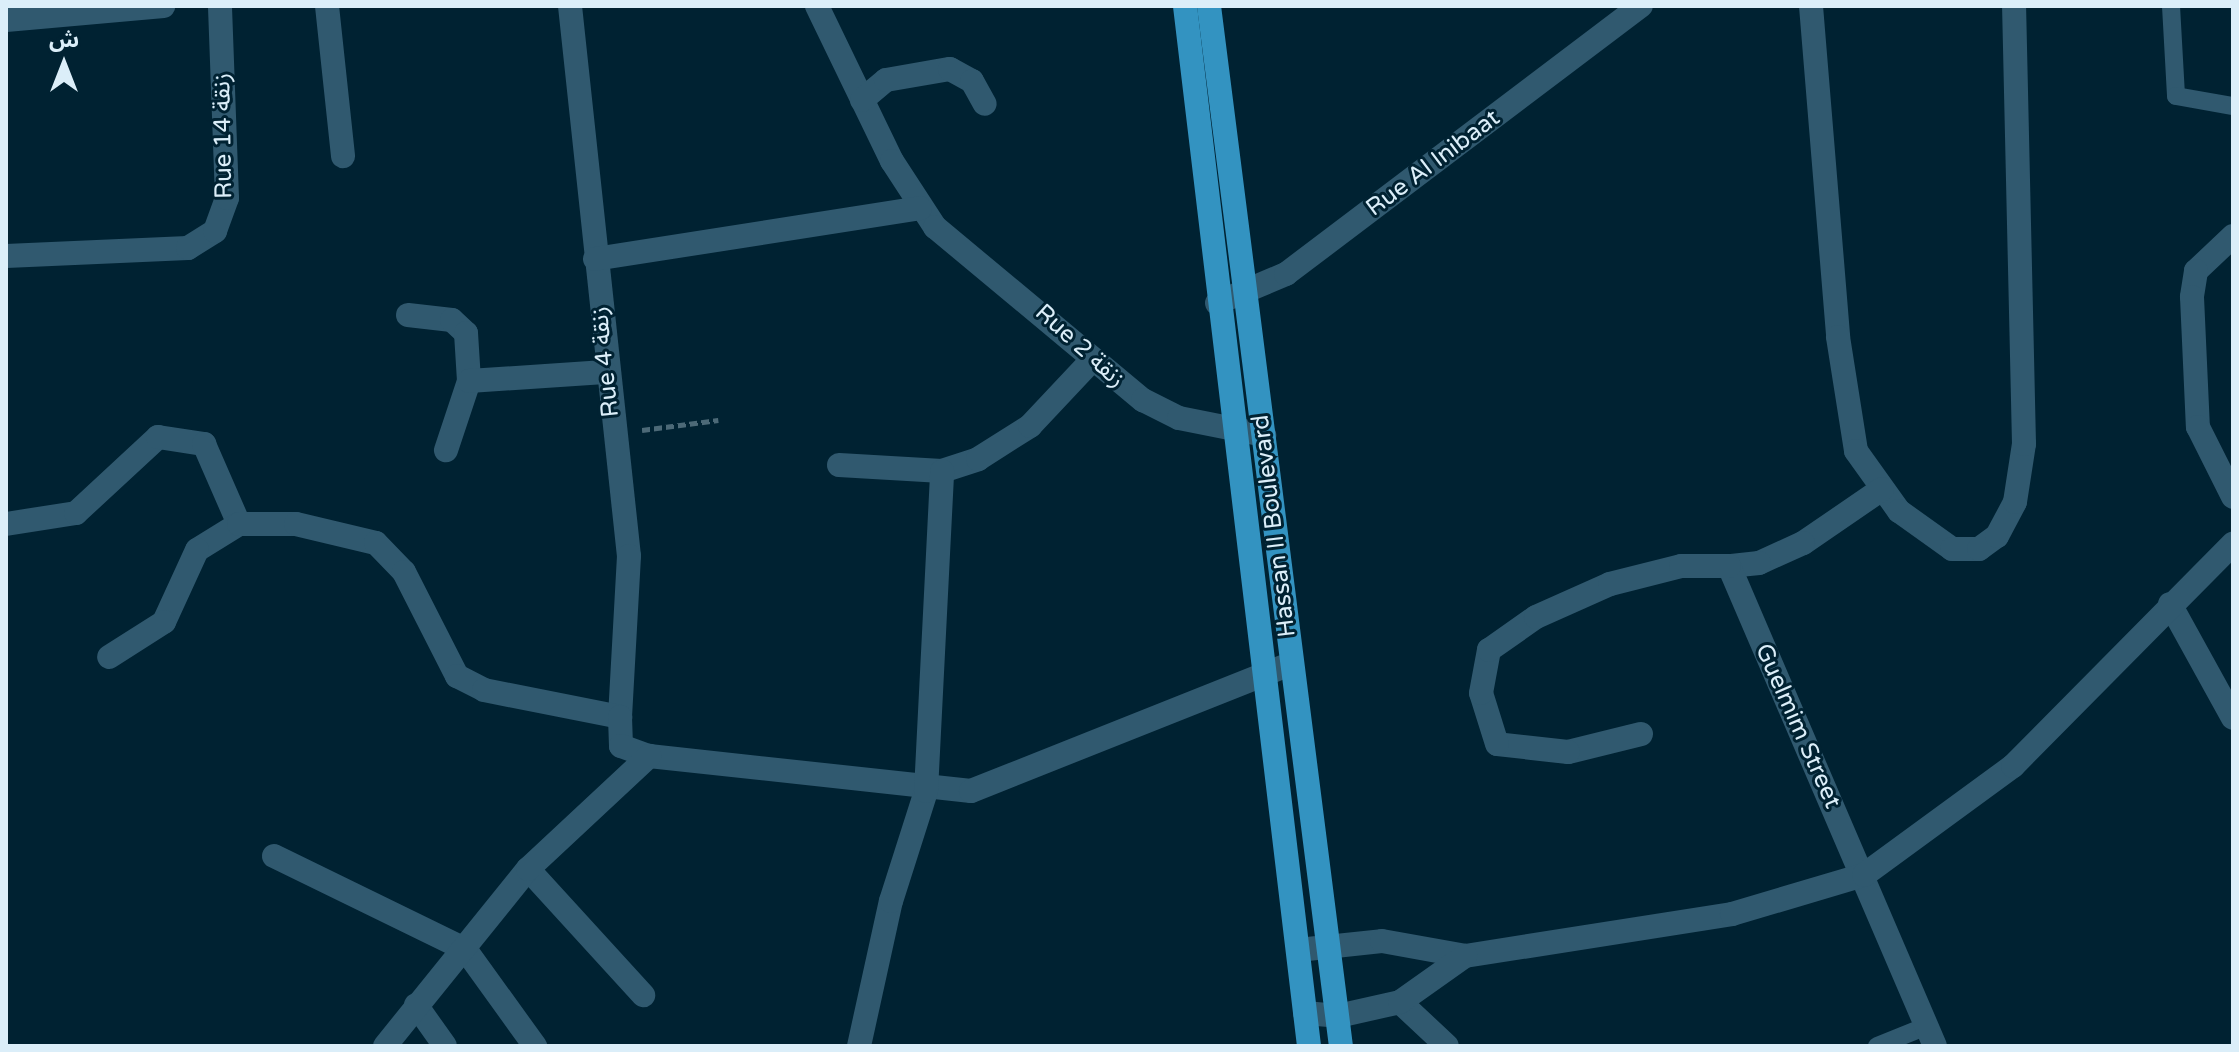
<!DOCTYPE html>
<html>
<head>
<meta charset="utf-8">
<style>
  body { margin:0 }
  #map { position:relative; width:2239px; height:1052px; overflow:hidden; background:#002232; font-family:"Varela Round","Noto Sans Arabic",sans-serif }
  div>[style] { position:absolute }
  .path>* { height:5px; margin-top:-2.5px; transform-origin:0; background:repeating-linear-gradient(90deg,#4c6977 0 8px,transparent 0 12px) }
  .service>* { height:18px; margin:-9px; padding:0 9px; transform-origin:9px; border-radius:9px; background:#30596f }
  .minor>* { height:24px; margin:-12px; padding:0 12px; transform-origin:12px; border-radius:12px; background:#30596f }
  .tertiary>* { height:24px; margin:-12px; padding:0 12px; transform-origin:12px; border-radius:12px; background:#30596f }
  .primary>* { height:24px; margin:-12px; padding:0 12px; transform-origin:12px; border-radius:12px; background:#3393c1 }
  span { translate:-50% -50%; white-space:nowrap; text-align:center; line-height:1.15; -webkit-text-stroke:6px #002232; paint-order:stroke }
  .street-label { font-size:24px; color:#dbeef9 }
  .frame { position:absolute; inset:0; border:8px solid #dbeef9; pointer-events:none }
  .north { position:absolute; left:24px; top:24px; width:80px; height:80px; -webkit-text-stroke:6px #002232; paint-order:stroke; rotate:0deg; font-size:22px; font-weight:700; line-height:32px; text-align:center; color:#dbeef9 }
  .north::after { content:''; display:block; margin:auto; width:28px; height:36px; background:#dbeef9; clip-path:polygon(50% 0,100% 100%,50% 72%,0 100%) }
</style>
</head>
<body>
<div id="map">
  <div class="path">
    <div style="left:642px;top:430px;width:77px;rotate:-7.5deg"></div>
  </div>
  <div class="service">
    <div style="left:2171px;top:6px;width:90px;rotate:86.8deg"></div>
    <div style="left:2176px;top:96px;width:58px;rotate:10deg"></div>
    <div style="left:1877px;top:1046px;width:54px;rotate:-21.8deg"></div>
  </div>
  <div class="minor">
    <div style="left:327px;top:6px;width:151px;rotate:83.9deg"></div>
    <div style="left:570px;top:6px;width:553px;rotate:83.88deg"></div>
    <div style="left:629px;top:556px;width:161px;rotate:93.2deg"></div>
    <div style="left:817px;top:6px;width:172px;rotate:64.2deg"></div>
    <div style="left:892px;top:161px;width:79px;rotate:56.9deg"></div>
    <div style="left:935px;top:227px;width:271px;rotate:39.8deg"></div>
    <div style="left:1143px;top:400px;width:40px;rotate:26.6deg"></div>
    <div style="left:1179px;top:418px;width:87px;rotate:11.3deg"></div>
    <div style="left:1811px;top:6px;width:332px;rotate:85.3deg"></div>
    <div style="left:1838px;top:337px;width:115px;rotate:81deg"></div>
    <div style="left:1856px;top:451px;width:74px;rotate:54.4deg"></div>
    <div style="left:1899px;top:511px;width:65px;rotate:35.6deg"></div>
    <div style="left:1952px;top:549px;width:27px"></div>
    <div style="left:1979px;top:549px;width:22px;rotate:-36deg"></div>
    <div style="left:1997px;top:536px;width:38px;rotate:-62deg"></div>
    <div style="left:2015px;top:502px;width:59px;rotate:-81.2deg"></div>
    <div style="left:2024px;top:444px;width:438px;rotate:-91.3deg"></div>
    <div style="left:862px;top:100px;width:31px;rotate:-40deg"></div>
    <div style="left:886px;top:80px;width:65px;rotate:-9.8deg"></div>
    <div style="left:950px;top:69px;width:25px;rotate:29deg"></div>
    <div style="left:972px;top:81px;width:26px;rotate:61deg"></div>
    <div style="left:2233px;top:236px;width:51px;rotate:136.6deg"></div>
    <div style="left:2196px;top:271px;width:26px;rotate:99deg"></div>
    <div style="left:2192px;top:297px;width:130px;rotate:87.4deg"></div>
    <div style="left:2198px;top:427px;width:78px;rotate:63.4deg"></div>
    <div style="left:6px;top:256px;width:182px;rotate:-2.5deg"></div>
    <div style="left:188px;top:248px;width:32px;rotate:-32deg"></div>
    <div style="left:215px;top:231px;width:35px;rotate:-70deg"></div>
    <div style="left:227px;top:198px;width:192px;rotate:-92.1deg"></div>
    <div style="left:595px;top:259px;width:329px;rotate:-8.9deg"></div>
    <div style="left:1217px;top:303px;width:75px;rotate:-22.8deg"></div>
    <div style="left:1286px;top:274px;width:445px;rotate:-37.1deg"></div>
    <div style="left:408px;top:315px;width:44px;rotate:6.5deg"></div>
    <div style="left:452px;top:320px;width:19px;rotate:43deg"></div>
    <div style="left:466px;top:333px;width:48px;rotate:86.4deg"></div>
    <div style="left:469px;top:381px;width:73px;rotate:108.4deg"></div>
    <div style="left:469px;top:381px;width:136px;rotate:-3.8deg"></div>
    <div style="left:839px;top:465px;width:103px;rotate:3.3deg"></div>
    <div style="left:942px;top:471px;width:38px;rotate:-18deg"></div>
    <div style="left:978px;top:459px;width:62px;rotate:-32.4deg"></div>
    <div style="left:1030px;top:426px;width:91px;rotate:-46.8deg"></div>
    <div style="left:1882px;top:489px;width:96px;rotate:145.6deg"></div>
    <div style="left:1803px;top:543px;width:48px;rotate:155.6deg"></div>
    <div style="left:1759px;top:563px;width:30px;rotate:174deg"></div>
    <div style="left:1729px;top:566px;width:522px;rotate:66.77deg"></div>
    <div style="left:6px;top:524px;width:71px;rotate:-8.9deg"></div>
    <div style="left:76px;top:513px;width:112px;rotate:-42.8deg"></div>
    <div style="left:158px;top:437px;width:47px;rotate:8.7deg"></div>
    <div style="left:204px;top:444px;width:87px;rotate:66.4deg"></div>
    <div style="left:239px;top:524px;width:49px;rotate:148.2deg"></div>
    <div style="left:197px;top:550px;width:79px;rotate:114.6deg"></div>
    <div style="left:164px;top:622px;width:65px;rotate:147.5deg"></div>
    <div style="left:239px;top:524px;width:57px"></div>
    <div style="left:296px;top:524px;width:82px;rotate:13.4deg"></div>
    <div style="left:376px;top:543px;width:40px;rotate:46deg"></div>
    <div style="left:404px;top:572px;width:117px;rotate:63deg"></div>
    <div style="left:457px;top:676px;width:30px;rotate:27deg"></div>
    <div style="left:484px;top:690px;width:139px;rotate:11.2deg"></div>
    <div style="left:620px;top:717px;width:29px;rotate:88deg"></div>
    <div style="left:621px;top:746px;width:30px;rotate:20deg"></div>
    <div style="left:649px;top:756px;width:324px;rotate:6.2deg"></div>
    <div style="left:971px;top:791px;width:343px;rotate:-21.7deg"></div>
    <div style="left:2170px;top:604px;width:130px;rotate:61.1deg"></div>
    <div style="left:1641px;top:734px;width:75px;rotate:166.1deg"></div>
    <div style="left:1568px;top:752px;width:71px;rotate:-173.6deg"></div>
    <div style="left:1497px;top:744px;width:53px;rotate:-107.4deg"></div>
    <div style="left:1481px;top:693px;width:44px;rotate:-79.5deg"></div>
    <div style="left:1489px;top:650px;width:57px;rotate:-35.1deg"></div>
    <div style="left:1536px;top:617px;width:81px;rotate:-24deg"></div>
    <div style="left:1610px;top:584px;width:73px;rotate:-14.2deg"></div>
    <div style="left:1681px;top:566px;width:48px"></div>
    <div style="left:274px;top:856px;width:212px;rotate:26deg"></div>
    <div style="left:465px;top:949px;width:120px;rotate:54.2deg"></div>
    <div style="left:528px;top:869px;width:171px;rotate:47.6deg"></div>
    <div style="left:1400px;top:1002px;width:64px;rotate:43.1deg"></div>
    <div style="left:416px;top:1005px;width:50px;rotate:54.7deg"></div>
    <div style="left:385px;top:1046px;width:228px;rotate:-51.1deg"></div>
    <div style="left:528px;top:869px;width:166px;rotate:-43deg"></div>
    <div style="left:859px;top:1046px;width:148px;rotate:-77.6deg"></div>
    <div style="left:891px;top:901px;width:115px;rotate:-72.3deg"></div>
    <div style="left:926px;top:791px;width:320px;rotate:-87.1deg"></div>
  </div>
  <div class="tertiary">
    <div style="left:6px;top:20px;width:158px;rotate:-5.1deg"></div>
    <div style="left:1298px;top:950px;width:84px;rotate:-6.1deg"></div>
    <div style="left:1382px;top:941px;width:84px;rotate:10.2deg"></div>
    <div style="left:1465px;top:956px;width:270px;rotate:-8.9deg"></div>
    <div style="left:1732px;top:914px;width:138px;rotate:-16.5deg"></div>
    <div style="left:1864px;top:875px;width:185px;rotate:-36.2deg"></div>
    <div style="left:2013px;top:766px;width:313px;rotate:-45.3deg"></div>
    <div style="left:1305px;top:1013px;width:33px;rotate:5deg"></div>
    <div style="left:1338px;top:1016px;width:64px;rotate:-12.7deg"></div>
    <div style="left:1400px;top:1002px;width:80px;rotate:-35.3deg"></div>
  </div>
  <div class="primary">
    <div style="left:1185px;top:6px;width:1047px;rotate:83.2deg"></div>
    <div style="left:1209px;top:6px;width:1048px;rotate:82.77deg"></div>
  </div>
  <div class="street-label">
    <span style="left:223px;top:136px;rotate:-91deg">Rue 14 زنقة</span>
    <span style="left:1433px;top:163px;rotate:-37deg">Rue Al Inibaat</span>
    <span style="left:1080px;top:346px;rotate:42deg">Rue 2 زنقة</span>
    <span style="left:605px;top:362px;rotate:-96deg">Rue 4 زنقة</span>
    <span style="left:1274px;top:526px;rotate:-97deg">Hassan II Boulevard</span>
    <span style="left:1798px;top:726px;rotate:66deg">Guelmim Street</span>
  </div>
  <div class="frame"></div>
  <div class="north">ش</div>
</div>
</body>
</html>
